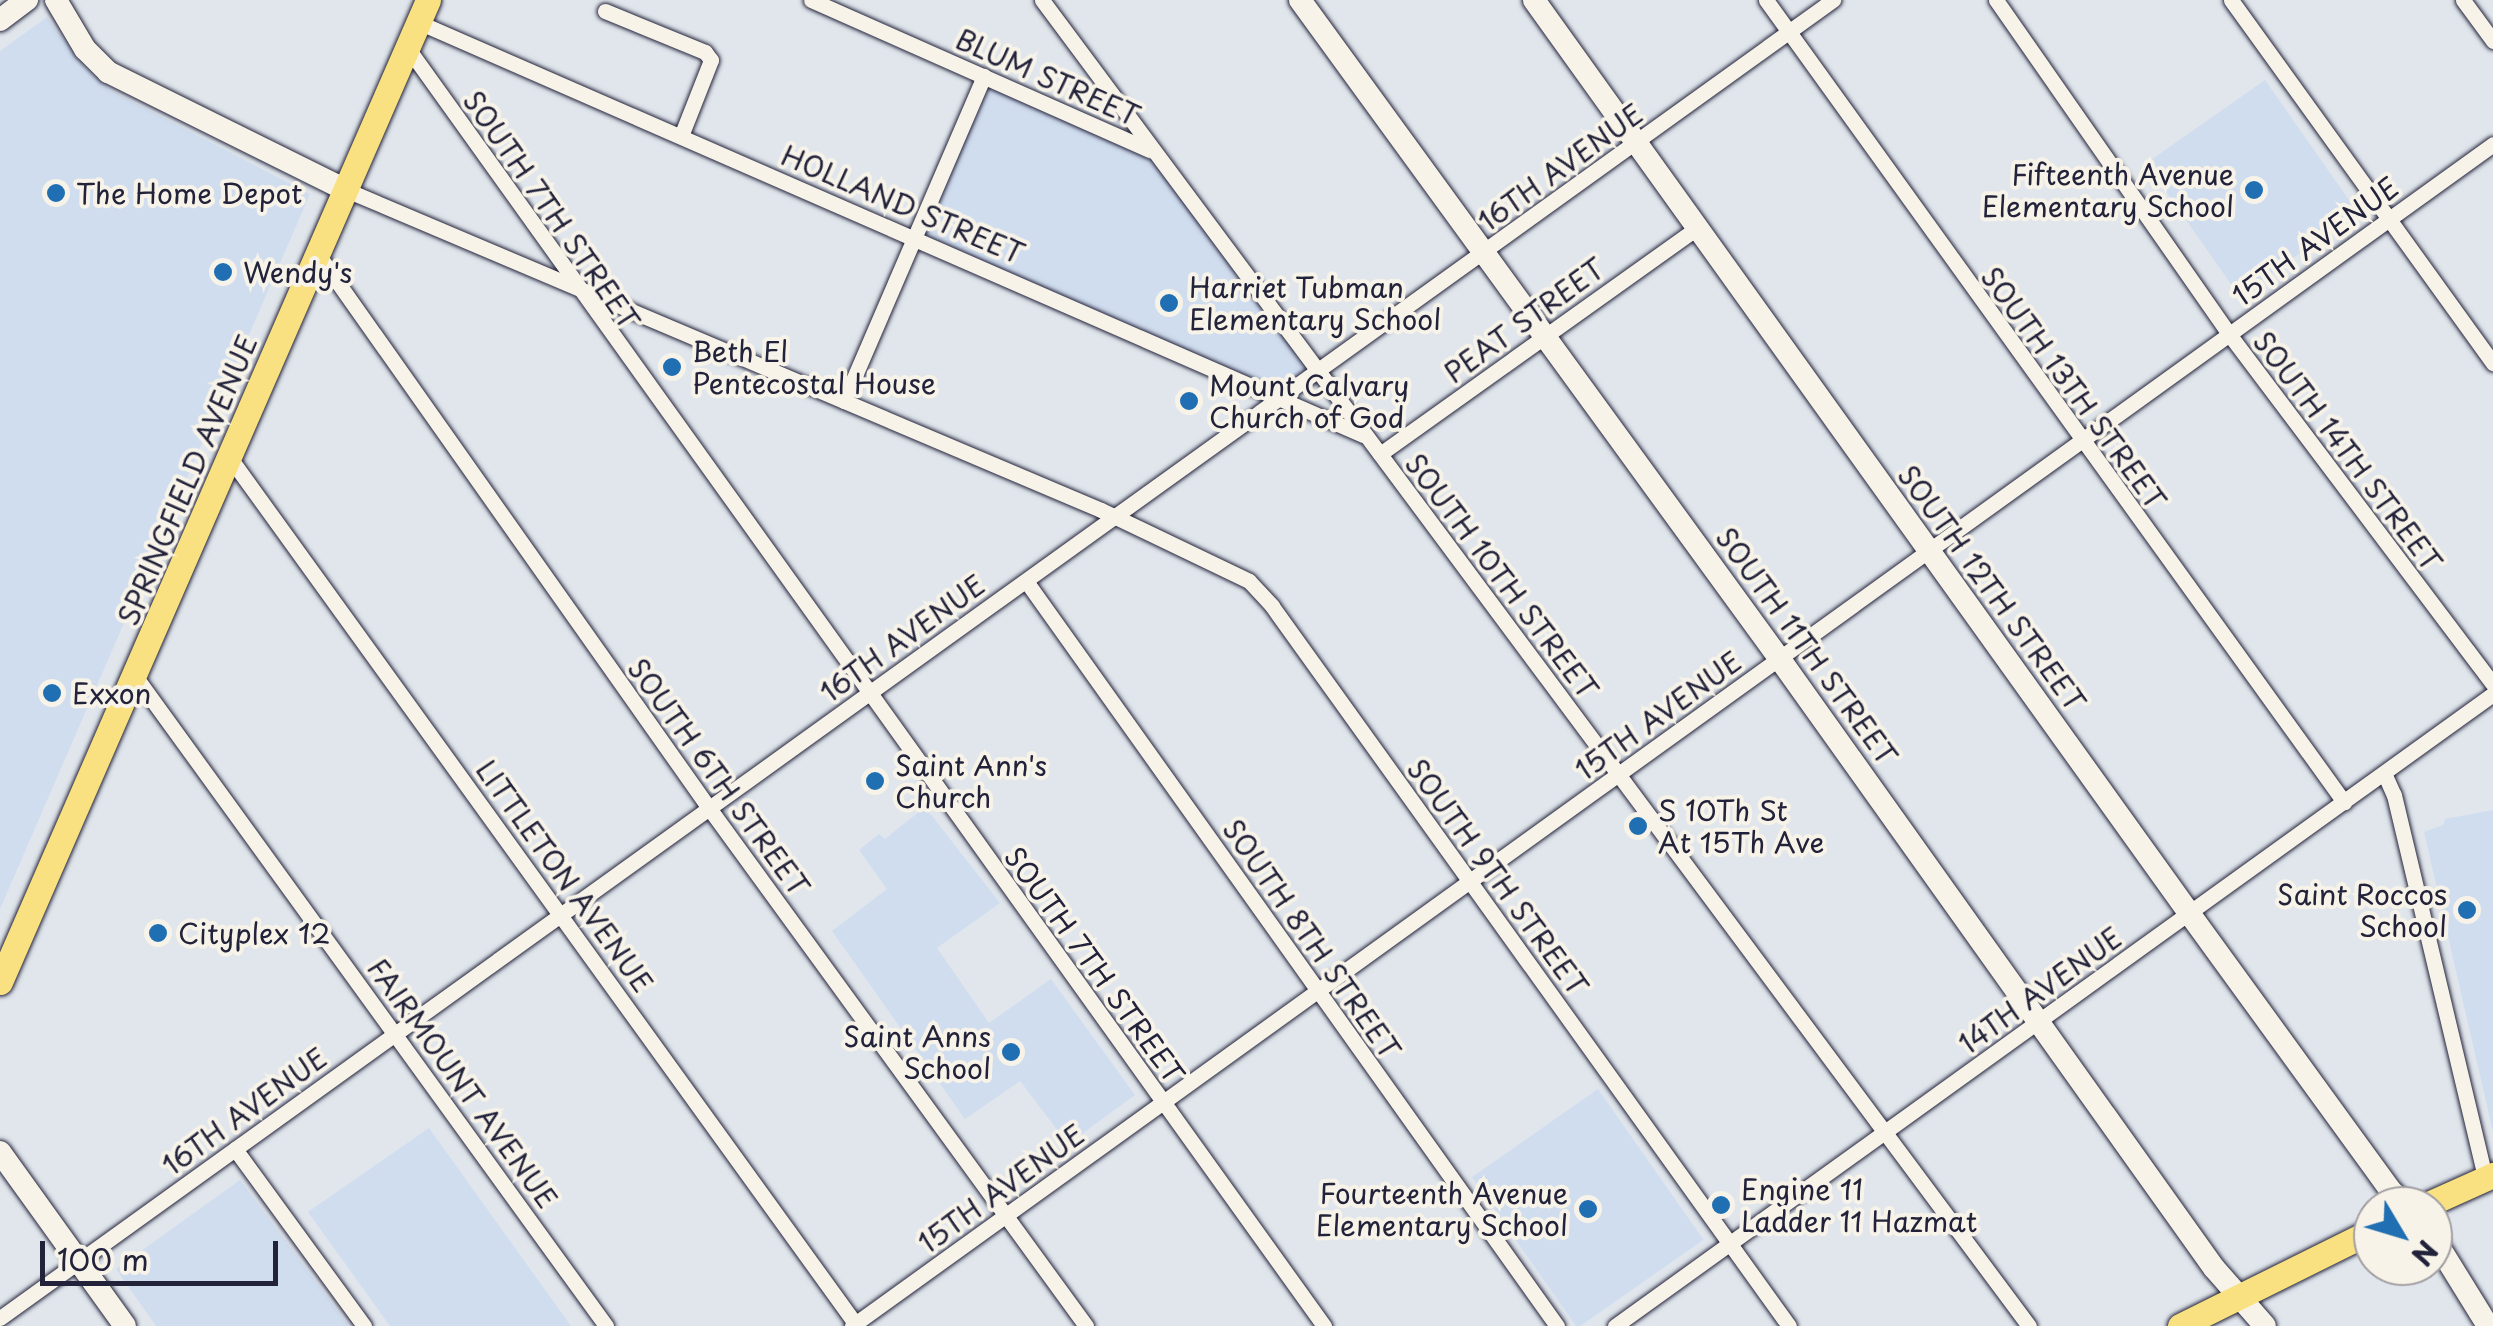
<!DOCTYPE html>
<html>
<head>
<meta charset="utf-8">
<style>
  body { margin:0 }
  #map { position:relative; width:2493px; height:1326px; overflow:hidden; background:#e0e6ec; font-family:"Playpen Sans",sans-serif }
  div>[style] { position:absolute }
  .built>* { inset:0; background:#d0ddef; transform-origin:0 0 }
  .roads { filter:drop-shadow(0 0 2px #22223b) drop-shadow(0 0 2px #22223b) }
  .street>* { height:15px; margin:-7.5px; padding:0 7.5px; transform-origin:7.5px; border-radius:7.5px; background:#f7f3e8 }
  .secondary>* { height:22px; margin:-11px; padding:0 11px; transform-origin:11px; border-radius:11px; background:#f7f3e8 }
  .primary>* { height:25px; margin:-12.5px; padding:0 12.5px; transform-origin:12.5px; border-radius:12.5px; background:#f9e181 }
  .dots>* { width:28px; height:28px; translate:-50% -50%; box-sizing:border-box; border:5px solid #f7f3e8; border-radius:50% }
  span { translate:-50% -50%; white-space:nowrap; text-align:center; line-height:1.15; -webkit-text-stroke:8px #f7f3e8; paint-order:stroke }
  .street-label { font-size:28px; color:#22223b }
  .poi-label { font-size:28px; color:#22223b }
  .right { translate:-100% -50%; text-align:right }
  .left { translate:0 -50%; text-align:left }
  .north { position:absolute; left:2353px; top:1186px; width:100px; height:100px; box-sizing:border-box; background:#f7f3e8; border:2px solid #a29fa3; border-radius:50%; rotate:128deg; font-size:28px; font-weight:700; line-height:40px; text-align:center; color:#22223b }
  .north::after { content:''; display:block; margin:auto; width:35px; height:45px; background:#1f6fb2; clip-path:polygon(50% 0,100% 100%,50% 72%,0 100%) }
  .scale { position:absolute; left:40px; top:1241px; width:238px; height:45px; box-sizing:border-box; border:5px solid #22223b; border-top:0; padding-left:12px; font-size:30px; line-height:35px; white-space:nowrap; color:#22223b; -webkit-text-stroke:8px #f7f3e8; paint-order:stroke }
</style>
</head>
<body>
<div id="map">
  <div class="built">
    <div style="clip-path:polygon(47px 17px,84px 67px,110px 90px,310px 194px,0 909px,0 51px)"></div>
    <div style="clip-path:polygon(985px 79px,1154px 155px,1315px 371px,1283px 394px,918px 236px)"></div>
    <div style="left:2265px;top:80px;width:162px;height:145px;rotate:55deg"></div>
    <div style="clip-path:polygon(925px 807px,1000px 903px,937px 948px,989px 1023px,1051px 979px,1135px 1095px,1068px 1144px,1020px 1081px,965px 1119px,832px 931px,887px 889px,859px 850px,879px 834px,885px 839px)"></div>
    <div style="clip-path:polygon(2493px 810px,2493px 1132px,2424px 832px,2443px 825px,2445px 819px)"></div>
    <div style="left:1598px;top:1089px;width:184px;height:154px;rotate:55deg"></div>
    <div style="clip-path:polygon(429px 1128px,571px 1326px,390px 1326px,308px 1212px)"></div>
    <div style="clip-path:polygon(240px 1180px,349px 1326px,156px 1326px,116px 1269px)"></div>
  </div>
  <div class="roads">
    <div class="street">
      <div style="left:811px;top:0;width:371px;rotate:23.9deg"></div>
      <div style="left:1042px;top:0;width:1653px;rotate:53.34deg"></div>
      <div style="left:1766px;top:0;width:989px;rotate:54.22deg"></div>
      <div style="left:1996px;top:0;width:407px;rotate:55.1deg"></div>
      <div style="left:2229px;top:334px;width:438px;rotate:53deg"></div>
      <div style="left:2231px;top:0;width:448px;rotate:54.2deg"></div>
      <div style="left:2463px;top:0;width:51px;rotate:53.8deg"></div>
      <div style="left:605px;top:11px;width:108px;rotate:22.3deg"></div>
      <div style="left:705px;top:52px;width:10px;rotate:53deg"></div>
      <div style="left:711px;top:60px;width:82px;rotate:111.5deg"></div>
      <div style="left:418px;top:22px;width:1031px;rotate:23.61deg"></div>
      <div style="left:407px;top:47px;width:1574px;rotate:54.36deg"></div>
      <div style="left:344px;top:189px;width:822px;rotate:22.98deg"></div>
      <div style="left:1101px;top:510px;width:164px;rotate:25.6deg"></div>
      <div style="left:1249px;top:581px;width:34px;rotate:47deg"></div>
      <div style="left:1272px;top:606px;width:886px;rotate:54.32deg"></div>
      <div style="left:317px;top:253px;width:679px;rotate:54.77deg"></div>
      <div style="left:709px;top:808px;width:641px;rotate:53.95deg"></div>
      <div style="left:844px;top:401px;width:354px;rotate:-66.7deg"></div>
      <div style="left:1380px;top:454px;width:389px;rotate:-35.5deg"></div>
      <div style="left:230px;top:458px;width:1071px;rotate:54.16deg"></div>
      <div style="left:1026px;top:581px;width:915px;rotate:54.52deg"></div>
      <div style="left:135px;top:676px;width:803px;rotate:54.07deg"></div>
      <div style="left:2384px;top:773px;width:24px;rotate:66deg"></div>
      <div style="left:2394px;top:795px;width:394px;rotate:76.6deg"></div>
      <div style="left:235px;top:1149px;width:219px;rotate:53.9deg"></div>
      <div style="left:0;top:1318px;width:2258px;rotate:-35.72deg"></div>
      <div style="left:852px;top:1326px;width:2022px;rotate:-35.76deg"></div>
      <div style="left:1615px;top:1326px;width:1082px;rotate:-35.75deg"></div>
    </div>
    <div class="secondary">
      <div style="left:56px;top:0;width:57px;rotate:59.4deg"></div>
      <div style="left:85px;top:49px;width:33px;rotate:45deg"></div>
      <div style="left:108px;top:72px;width:263px;rotate:26.4deg"></div>
      <div style="left:1300px;top:0;width:814px;rotate:53.95deg"></div>
      <div style="left:1779px;top:658px;width:749px;rotate:54.51deg"></div>
      <div style="left:2214px;top:1268px;width:77px;rotate:48.7deg"></div>
      <div style="left:1534px;top:0;width:1124px;rotate:54.34deg"></div>
      <div style="left:2189px;top:913px;width:342px;rotate:54deg"></div>
      <div style="left:2390px;top:1190px;width:23px;rotate:43deg"></div>
      <div style="left:0;top:20px;width:34px;rotate:-37deg"></div>
      <div style="left:0;top:1152px;width:214px;rotate:54.3deg"></div>
      <div style="left:2433px;top:1237px;width:105px;rotate:58.3deg"></div>
    </div>
    <div class="primary">
      <div style="left:0;top:982px;width:1071px;rotate:-66.45deg"></div>
      <div style="left:2424px;top:1206px;width:76px;rotate:-24.2deg"></div>
      <div style="left:2180px;top:1326px;width:216px;rotate:-26.4deg"></div>
    </div>
  </div>
  <div class="dots">
    <div style="left:2254px;top:190px;background:#1f6fb2"></div>
    <div style="left:56px;top:193px;background:#1f6fb2"></div>
    <div style="left:223px;top:272px;background:#1f6fb2"></div>
    <div style="left:1169px;top:303px;background:#1f6fb2"></div>
    <div style="left:672px;top:367px;background:#1f6fb2"></div>
    <div style="left:1189px;top:401px;background:#1f6fb2"></div>
    <div style="left:52px;top:693px;background:#1f6fb2"></div>
    <div style="left:875px;top:781px;background:#1f6fb2"></div>
    <div style="left:1638px;top:826px;background:#1f6fb2"></div>
    <div style="left:2467px;top:910px;background:#1f6fb2"></div>
    <div style="left:158px;top:933px;background:#1f6fb2"></div>
    <div style="left:1011px;top:1052px;background:#1f6fb2"></div>
    <div style="left:1721px;top:1205px;background:#1f6fb2"></div>
    <div style="left:1588px;top:1209px;background:#1f6fb2"></div>
  </div>
  <div class="street-label">
    <span style="left:1048px;top:77px;rotate:24deg">BLUM STREET</span>
    <span style="left:1560px;top:167px;rotate:-36deg">16TH AVENUE</span>
    <span style="left:903px;top:204px;rotate:23deg">HOLLAND STREET</span>
    <span style="left:552px;top:210px;rotate:55deg">SOUTH 7TH STREET</span>
    <span style="left:2315px;top:241px;rotate:-36deg">15TH AVENUE</span>
    <span style="left:1524px;top:320px;rotate:-36deg">PEAT STREET</span>
    <span style="left:2074px;top:388px;rotate:54deg">SOUTH 13TH STREET</span>
    <span style="left:2348px;top:451px;rotate:53deg">SOUTH 14TH STREET</span>
    <span style="left:187px;top:480px;rotate:-67deg">SPRINGFIELD AVENUE</span>
    <span style="left:1502px;top:576px;rotate:53deg">SOUTH 10TH STREET</span>
    <span style="left:1992px;top:588px;rotate:54deg">SOUTH 12TH STREET</span>
    <span style="left:902px;top:638px;rotate:-36deg">16TH AVENUE</span>
    <span style="left:1807px;top:646px;rotate:54deg">SOUTH 11TH STREET</span>
    <span style="left:1658px;top:715px;rotate:-36deg">15TH AVENUE</span>
    <span style="left:719px;top:777px;rotate:54deg">SOUTH 6TH STREET</span>
    <span style="left:565px;top:876px;rotate:54deg">LITTLETON AVENUE</span>
    <span style="left:1498px;top:877px;rotate:54deg">SOUTH 9TH STREET</span>
    <span style="left:1312px;top:939px;rotate:55deg">SOUTH 8TH STREET</span>
    <span style="left:1095px;top:965px;rotate:54deg">SOUTH 7TH STREET</span>
    <span style="left:2040px;top:990px;rotate:-36deg">14TH AVENUE</span>
    <span style="left:463px;top:1083px;rotate:54deg">FAIRMOUNT AVENUE</span>
    <span style="left:244px;top:1111px;rotate:-36deg">16TH AVENUE</span>
    <span style="left:1001px;top:1188px;rotate:-36deg">15TH AVENUE</span>
  </div>
  <div class="poi-label">
    <span class="right" style="left:2234px;top:190px">Fifteenth Avenue<br>Elementary School</span>
    <span class="left" style="left:76px;top:193px">The Home Depot</span>
    <span class="left" style="left:243px;top:272px">Wendy's</span>
    <span class="left" style="left:1189px;top:303px">Harriet Tubman<br>Elementary School</span>
    <span class="left" style="left:692px;top:367px">Beth El<br>Pentecostal House</span>
    <span class="left" style="left:1209px;top:401px">Mount Calvary<br>Church of God</span>
    <span class="left" style="left:72px;top:693px">Exxon</span>
    <span class="left" style="left:895px;top:781px">Saint Ann's<br>Church</span>
    <span class="left" style="left:1658px;top:826px">S 10Th St<br>At 15Th Ave</span>
    <span class="right" style="left:2447px;top:910px">Saint Roccos<br>School</span>
    <span class="left" style="left:178px;top:933px">Cityplex 12</span>
    <span class="right" style="left:991px;top:1052px">Saint Anns<br>School</span>
    <span class="left" style="left:1741px;top:1205px">Engine 11<br>Ladder 11 Hazmat</span>
    <span class="right" style="left:1568px;top:1209px">Fourteenth Avenue<br>Elementary School</span>
  </div>
  <div class="north">N</div>
  <div class="scale">100 m</div>
</div>
</body>
</html>
